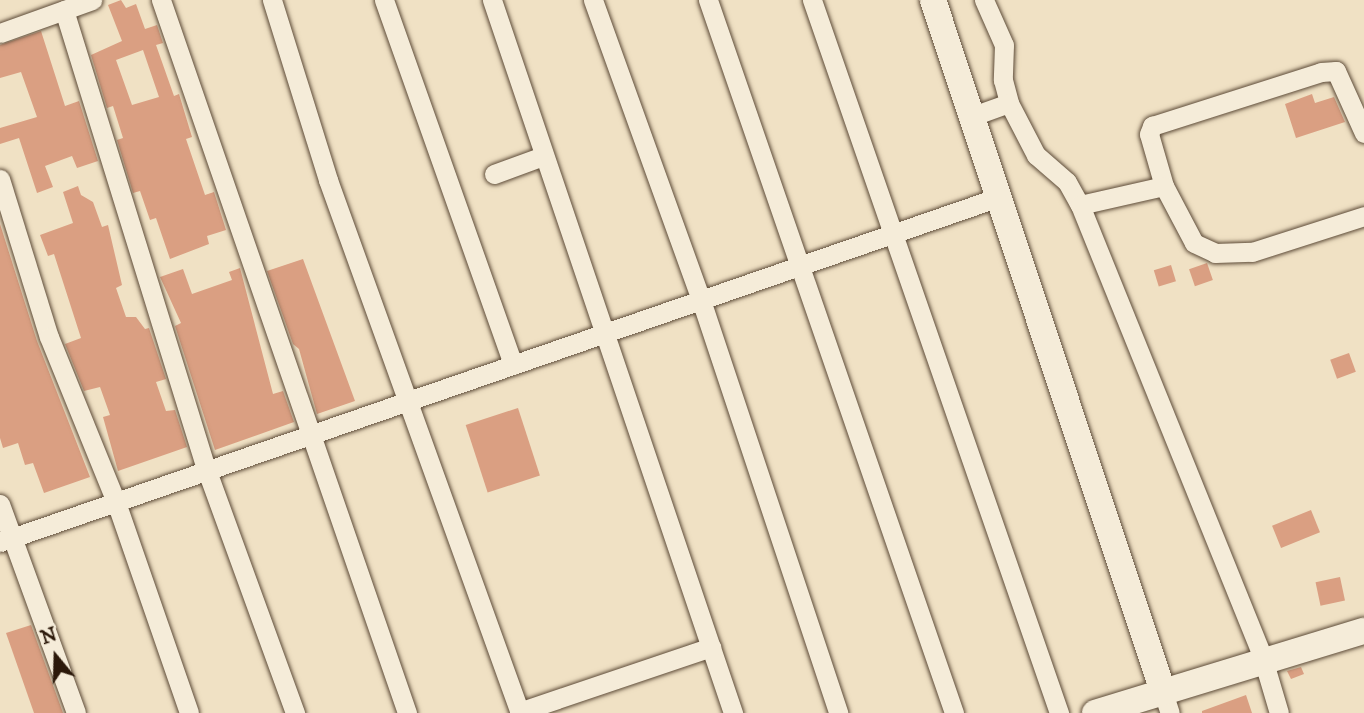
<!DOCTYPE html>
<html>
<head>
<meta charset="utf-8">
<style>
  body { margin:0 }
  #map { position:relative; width:1364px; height:713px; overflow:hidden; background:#f0e1c4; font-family:"IM FELL DW Pica",serif }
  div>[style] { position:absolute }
  .building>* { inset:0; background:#da9f82; transform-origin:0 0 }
  .roads { filter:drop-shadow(0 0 2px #5d4b38) drop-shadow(0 0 2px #5d4b38) }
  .street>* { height:19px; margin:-9.5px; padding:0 9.5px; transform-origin:9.5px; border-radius:9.5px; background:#f5ecd9 }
  .secondary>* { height:26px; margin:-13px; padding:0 13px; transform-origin:13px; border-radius:13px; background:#f5ecd9 }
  span { translate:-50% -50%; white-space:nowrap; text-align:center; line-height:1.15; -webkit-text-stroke:7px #f5ecd9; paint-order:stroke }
  .north { position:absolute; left:21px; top:622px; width:70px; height:70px; -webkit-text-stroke:5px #f5ecd9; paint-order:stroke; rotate:341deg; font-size:19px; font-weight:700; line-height:28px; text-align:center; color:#2c190a }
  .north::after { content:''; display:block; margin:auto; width:24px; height:32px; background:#2c190a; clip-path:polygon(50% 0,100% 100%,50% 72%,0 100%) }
</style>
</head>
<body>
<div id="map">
  <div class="building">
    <div style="clip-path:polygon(evenodd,121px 0,126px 8px,136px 4px,145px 29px,157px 25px,163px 43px,156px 45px,174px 96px,179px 94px,192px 137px,186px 139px,205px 195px,214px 192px,226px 230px,207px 236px,209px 244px,170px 259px,156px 218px,150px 220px,140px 191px,133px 193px,117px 140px,123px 138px,113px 106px,107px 108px,91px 55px,122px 41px,108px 5px,121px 0,143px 50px,159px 97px,132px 105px,116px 60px,143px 50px)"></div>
    <div style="clip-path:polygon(41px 31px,65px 106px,79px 101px,98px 161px,77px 168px,72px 156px,45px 166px,53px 187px,37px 193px,19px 138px,0 144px,0 128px,37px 117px,21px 72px,0 78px,0 45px)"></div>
    <div style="clip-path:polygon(1312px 94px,1315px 103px,1334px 97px,1345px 122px,1296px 138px,1285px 104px)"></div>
    <div style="clip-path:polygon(78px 186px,81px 195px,93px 202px,102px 227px,108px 225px,122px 285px,116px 288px,126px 317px,136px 317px,145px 329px,149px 328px,166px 379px,156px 382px,166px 411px,175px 410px,187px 447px,118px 471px,103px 417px,110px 415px,100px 387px,84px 391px,65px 344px,81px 338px,54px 254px,48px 256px,40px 235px,73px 223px,63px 192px)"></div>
    <div style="clip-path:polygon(0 224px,37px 341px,90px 477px,44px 493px,33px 463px,25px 465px,18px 443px,3px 448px,0 438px)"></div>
    <div style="clip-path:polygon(303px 259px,355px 401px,317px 414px,299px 349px,293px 344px,267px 271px)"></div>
    <div style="left:1207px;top:263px;width:18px;height:19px;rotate:71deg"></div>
    <div style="left:1171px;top:265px;width:17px;height:18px;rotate:73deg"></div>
    <div style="clip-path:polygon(240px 268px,273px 394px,283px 391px,294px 422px,215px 450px,175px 326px,181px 323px,160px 277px,183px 269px,192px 294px,232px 280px,229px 272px)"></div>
    <div style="left:1349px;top:353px;width:20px;height:20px;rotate:70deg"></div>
    <div style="left:518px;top:408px;width:71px;height:55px;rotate:72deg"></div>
    <div style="left:1311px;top:510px;width:24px;height:42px;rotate:68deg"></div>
    <div style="left:1340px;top:577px;width:24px;height:25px;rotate:78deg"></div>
    <div style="clip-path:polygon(31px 625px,62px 710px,63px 713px,34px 713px,6px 633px)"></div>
    <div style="clip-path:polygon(1301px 667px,1304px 674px,1291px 679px,1287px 671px)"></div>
    <div style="clip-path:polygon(1246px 695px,1252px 713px,1202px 713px,1202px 711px)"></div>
  </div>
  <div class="roads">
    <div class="street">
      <div style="left:161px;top:0;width:754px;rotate:70.96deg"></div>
      <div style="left:272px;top:0;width:189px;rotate:72.7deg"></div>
      <div style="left:328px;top:180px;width:567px;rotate:70.19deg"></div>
      <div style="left:384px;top:0;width:387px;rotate:70.5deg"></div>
      <div style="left:492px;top:0;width:753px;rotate:71.32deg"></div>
      <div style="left:593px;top:0;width:319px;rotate:70.2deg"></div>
      <div style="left:701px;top:300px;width:435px;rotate:71.6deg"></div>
      <div style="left:708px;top:0;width:754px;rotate:70.96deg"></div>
      <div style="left:812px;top:0;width:755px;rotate:70.89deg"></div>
      <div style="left:984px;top:0;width:49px;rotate:66deg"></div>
      <div style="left:1004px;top:45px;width:35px;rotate:92deg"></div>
      <div style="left:1003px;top:80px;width:24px;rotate:75deg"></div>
      <div style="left:1009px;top:103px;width:59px;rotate:62.6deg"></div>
      <div style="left:1036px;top:155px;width:41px;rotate:41.1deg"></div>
      <div style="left:1067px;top:182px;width:26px;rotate:61deg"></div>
      <div style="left:1080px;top:205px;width:489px;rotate:68deg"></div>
      <div style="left:1263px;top:659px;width:56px;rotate:73.5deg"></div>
      <div style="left:64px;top:10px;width:483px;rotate:72.8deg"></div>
      <div style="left:207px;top:471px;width:258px;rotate:70deg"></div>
      <div style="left:0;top:33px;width:98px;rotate:-19.7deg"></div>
      <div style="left:970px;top:117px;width:41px;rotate:-19.7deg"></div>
      <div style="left:494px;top:174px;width:52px;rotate:-20.2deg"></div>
      <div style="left:0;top:179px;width:165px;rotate:72.8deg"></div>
      <div style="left:49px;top:337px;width:178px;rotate:67.9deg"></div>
      <div style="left:116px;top:502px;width:223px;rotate:70.9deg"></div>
      <div style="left:1164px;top:186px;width:54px;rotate:-106.1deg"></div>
      <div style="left:1149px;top:134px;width:9px;rotate:-69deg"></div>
      <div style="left:1152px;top:126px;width:177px;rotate:-17.7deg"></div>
      <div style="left:1321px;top:72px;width:15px;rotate:-4deg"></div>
      <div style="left:1336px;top:71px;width:68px;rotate:65.7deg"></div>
      <div style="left:1080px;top:205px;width:86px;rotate:-12.7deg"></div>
      <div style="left:1164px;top:186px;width:64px;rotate:62.2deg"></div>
      <div style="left:1194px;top:243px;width:23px;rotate:25deg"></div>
      <div style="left:1215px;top:253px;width:37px;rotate:-2deg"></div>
      <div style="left:1252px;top:252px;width:118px;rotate:-17.8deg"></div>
      <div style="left:0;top:504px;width:222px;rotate:70deg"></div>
      <div style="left:0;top:542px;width:1054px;rotate:-19.05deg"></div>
      <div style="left:1162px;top:689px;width:25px;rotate:72deg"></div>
      <div style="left:519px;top:712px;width:203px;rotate:-18.7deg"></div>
    </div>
    <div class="secondary">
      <div style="left:933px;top:0;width:726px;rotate:71.61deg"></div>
      <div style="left:1095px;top:713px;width:281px;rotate:-17deg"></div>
    </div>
  </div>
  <div class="north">N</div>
</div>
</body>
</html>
